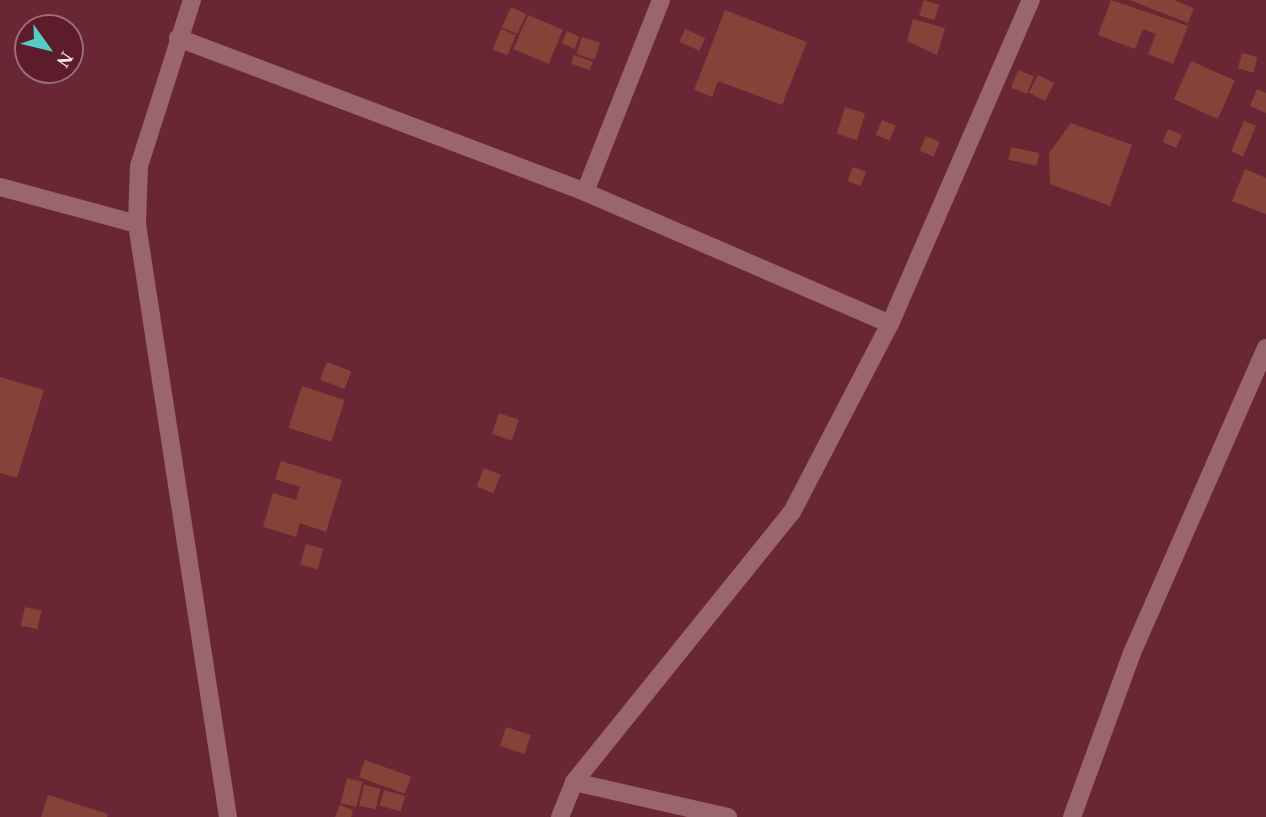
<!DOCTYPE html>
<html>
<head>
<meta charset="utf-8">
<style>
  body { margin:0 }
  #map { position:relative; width:1266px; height:817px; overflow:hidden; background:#692735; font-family:Georgia,serif }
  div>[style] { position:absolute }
  .building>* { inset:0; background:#864238; transform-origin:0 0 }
  .street>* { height:18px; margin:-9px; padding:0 9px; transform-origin:9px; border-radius:9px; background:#9a656d }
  span { translate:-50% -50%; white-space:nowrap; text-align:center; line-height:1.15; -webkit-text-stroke:7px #5d1c2b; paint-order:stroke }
  .north { position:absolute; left:14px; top:14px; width:70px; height:70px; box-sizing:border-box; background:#5d1c2b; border:2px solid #9c6e77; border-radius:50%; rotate:124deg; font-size:19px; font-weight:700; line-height:28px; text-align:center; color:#fae8ea }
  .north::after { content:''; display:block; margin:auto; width:24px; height:32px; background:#54cdc6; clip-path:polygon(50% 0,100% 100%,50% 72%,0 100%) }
</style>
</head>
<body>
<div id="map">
  <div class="building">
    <div style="left:924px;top:0;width:16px;height:16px;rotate:18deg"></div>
    <div style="clip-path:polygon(1111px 0,1188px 26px,1173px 64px,1148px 54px,1156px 34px,1143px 29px,1135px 49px,1098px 35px)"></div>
    <div style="clip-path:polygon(1129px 0,1174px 0,1194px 8px,1188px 23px)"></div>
    <div style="left:511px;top:7px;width:17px;height:22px;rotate:25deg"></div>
    <div style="clip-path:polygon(725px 10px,807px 42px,782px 105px,718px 81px,712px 97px,694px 90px)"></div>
    <div style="left:528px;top:15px;width:38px;height:37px;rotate:23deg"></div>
    <div style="clip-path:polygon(913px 19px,945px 28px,937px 55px,907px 41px)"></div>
    <div style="left:501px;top:29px;width:16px;height:22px;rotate:22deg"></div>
    <div style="left:685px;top:29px;width:22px;height:14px;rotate:24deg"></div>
    <div style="left:567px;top:31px;width:14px;height:13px;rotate:25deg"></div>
    <div style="left:582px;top:37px;width:19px;height:18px;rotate:18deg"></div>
    <div style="left:1242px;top:53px;width:16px;height:16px;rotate:15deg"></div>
    <div style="left:574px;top:55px;width:20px;height:9px;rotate:20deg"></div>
    <div style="left:1191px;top:61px;width:48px;height:42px;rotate:24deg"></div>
    <div style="left:1018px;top:70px;width:17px;height:19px;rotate:21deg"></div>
    <div style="left:1038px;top:75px;width:18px;height:20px;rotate:27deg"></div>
    <div style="clip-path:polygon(1257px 89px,1266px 93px,1266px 113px,1250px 106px)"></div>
    <div style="left:845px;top:107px;width:21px;height:28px;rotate:17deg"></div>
    <div style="left:882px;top:120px;width:15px;height:16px;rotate:23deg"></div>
    <div style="left:1244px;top:121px;width:13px;height:33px;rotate:23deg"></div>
    <div style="clip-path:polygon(1071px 123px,1132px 145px,1110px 206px,1050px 184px,1049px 153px)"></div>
    <div style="left:1168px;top:129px;width:15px;height:14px;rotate:23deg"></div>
    <div style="left:926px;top:136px;width:15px;height:16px;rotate:23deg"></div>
    <div style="left:1011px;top:147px;width:29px;height:13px;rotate:12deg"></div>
    <div style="left:853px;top:167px;width:14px;height:15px;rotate:21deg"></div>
    <div style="clip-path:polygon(1245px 169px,1266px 178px,1266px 214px,1232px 201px)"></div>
    <div style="left:327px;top:362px;width:26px;height:19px;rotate:21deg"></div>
    <div style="clip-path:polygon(0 377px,44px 390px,17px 478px,0 473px)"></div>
    <div style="left:302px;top:386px;width:45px;height:44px;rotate:18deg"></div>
    <div style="left:499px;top:413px;width:21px;height:22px;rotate:19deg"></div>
    <div style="clip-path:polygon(281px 461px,342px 480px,326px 532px,300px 523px,296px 537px,263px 527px,273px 493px,296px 500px,300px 487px,275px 479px)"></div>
    <div style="left:484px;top:468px;width:18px;height:20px;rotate:22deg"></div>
    <div style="left:306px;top:544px;width:18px;height:21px;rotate:16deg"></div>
    <div style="left:25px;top:607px;width:17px;height:19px;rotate:13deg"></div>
    <div style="left:506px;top:727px;width:26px;height:20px;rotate:18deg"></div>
    <div style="left:365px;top:760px;width:49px;height:18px;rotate:20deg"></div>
    <div style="left:347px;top:778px;width:16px;height:26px;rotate:14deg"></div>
    <div style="left:364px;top:785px;width:17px;height:21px;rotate:13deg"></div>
    <div style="left:384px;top:790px;width:22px;height:16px;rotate:16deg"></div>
    <div style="clip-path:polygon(48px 795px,108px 814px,107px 817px,41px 817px)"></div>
    <div style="clip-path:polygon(340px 805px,353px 810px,351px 817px,335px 817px)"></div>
  </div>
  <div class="street">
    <div style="left:192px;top:0;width:174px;rotate:107.7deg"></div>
    <div style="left:139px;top:166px;width:58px;rotate:92deg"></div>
    <div style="left:137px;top:224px;width:600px;rotate:81.28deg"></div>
    <div style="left:178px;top:38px;width:435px;rotate:20.7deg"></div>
    <div style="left:585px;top:192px;width:332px;rotate:23.4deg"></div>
    <div style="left:0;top:187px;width:142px;rotate:15.1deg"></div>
    <div style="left:585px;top:192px;width:206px;rotate:-68.4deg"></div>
    <div style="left:574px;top:782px;width:158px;rotate:12.8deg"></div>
    <div style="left:560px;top:817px;width:38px;rotate:-68deg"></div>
    <div style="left:574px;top:782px;width:347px;rotate:-51.1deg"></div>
    <div style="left:792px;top:512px;width:212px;rotate:-62.5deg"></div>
    <div style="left:890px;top:324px;width:353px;rotate:-66.5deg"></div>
    <div style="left:1072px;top:817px;width:175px;rotate:-69.9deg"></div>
    <div style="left:1132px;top:653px;width:333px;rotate:-66.3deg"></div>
  </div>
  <div class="north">N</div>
</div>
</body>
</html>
